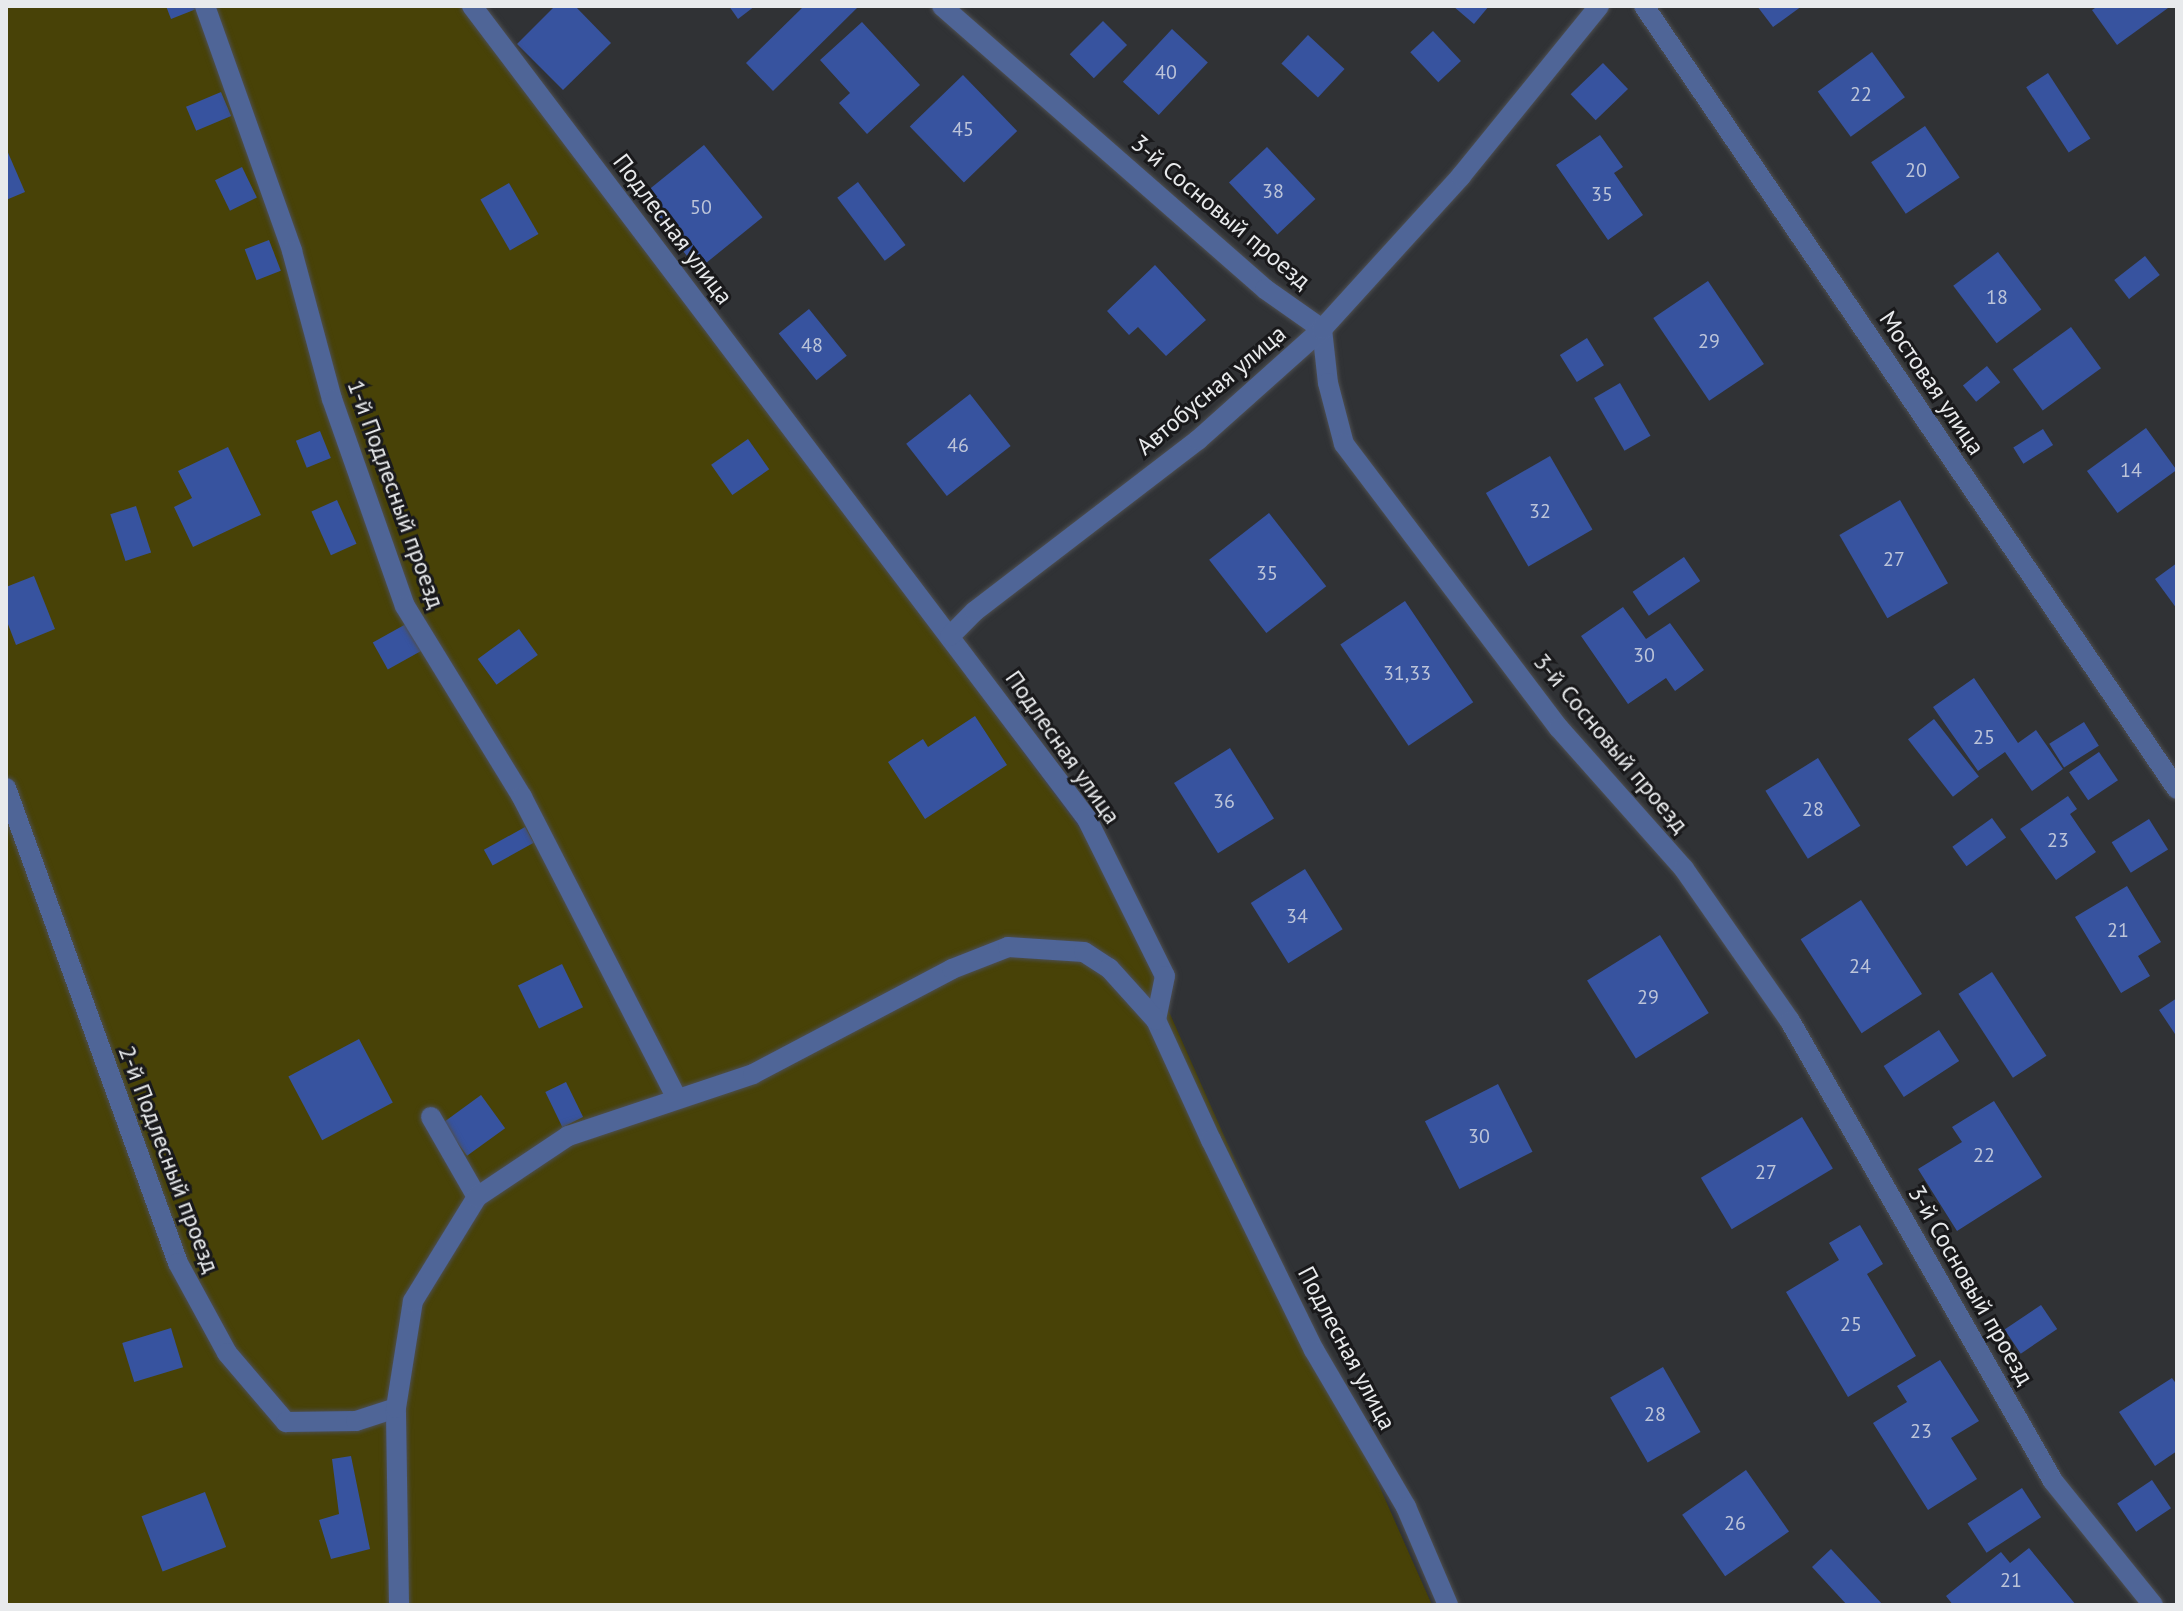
<!DOCTYPE html>
<html>
<head>
<meta charset="utf-8">
<style>
  body { margin:0 }
  #map { position:relative; width:2183px; height:1611px; overflow:hidden; background:#303235; font-family:"PT Sans",sans-serif }
  div>[style] { position:absolute }
  .green>* { inset:0; background:#484207 }
  .building>* { inset:0; background:#37539f; transform-origin:0 0 }
  .roads { filter:drop-shadow(0 0 2px #4d4f52) drop-shadow(0 0 2px #4d4f52) }
  .minor>* { height:20px; margin:-10px; padding:0 10px; transform-origin:10px; border-radius:10px; background:#4f6597 }
  span { translate:-50% -50%; white-space:nowrap; text-align:center; line-height:1.15; -webkit-text-stroke:6px #19191b; paint-order:stroke }
  .number-label { font-size:20px; color:#bcc4d9 }
  .number-label span { -webkit-text-stroke-width:0 }
  .street-label { font-size:24px; color:#e8eaec }
  .frame { position:absolute; inset:0; border:8px solid #e8eaec; pointer-events:none }
</style>
</head>
<body>
<div id="map">
  <div class="green">
    <div style="clip-path:polygon(6px 6px,470px 6px,1100px 856px,1432px 1605px,6px 1605px)"></div>
  </div>
  <div class="building">
    <div style="clip-path:polygon(166px 6px,204px 6px,171px 19px)"></div>
    <div style="clip-path:polygon(555px 6px,575px 6px,611px 43px,563px 90px,517px 44px)"></div>
    <div style="clip-path:polygon(729px 6px,755px 6px,738px 19px)"></div>
    <div style="clip-path:polygon(804px 6px,859px 6px,773px 91px,746px 63px)"></div>
    <div style="clip-path:polygon(1453px 6px,1489px 6px,1474px 24px)"></div>
    <div style="clip-path:polygon(1757px 6px,1802px 6px,1773px 27px)"></div>
    <div style="clip-path:polygon(2098px 6px,2167px 6px,2168px 8px,2117px 45px,2092px 10px)"></div>
    <div style="left:1103px;top:21px;width:34px;height:47px;rotate:45deg"></div>
    <div style="clip-path:polygon(862px 22px,920px 85px,867px 134px,839px 103px,850px 93px,820px 60px)"></div>
    <div style="left:1172px;top:29px;width:49px;height:72px;rotate:43deg"></div>
    <div style="left:1433px;top:31px;width:41px;height:31px;rotate:47deg"></div>
    <div style="left:1308px;top:35px;width:50px;height:39px;rotate:43deg"></div>
    <div style="left:1872px;top:52px;width:56px;height:67px;rotate:54deg"></div>
    <div style="left:1603px;top:63px;width:36px;height:45px;rotate:46deg"></div>
    <div style="left:2048px;top:73px;width:78px;height:26px;rotate:57deg"></div>
    <div style="left:963px;top:75px;width:78px;height:74px;rotate:46deg"></div>
    <div style="left:221px;top:92px;width:26px;height:38px;rotate:67deg"></div>
    <div style="left:1925px;top:126px;width:62px;height:65px;rotate:56deg"></div>
    <div style="clip-path:polygon(1600px 135px,1623px 167px,1614px 173px,1643px 215px,1608px 240px,1556px 165px)"></div>
    <div style="left:704px;top:145px;width:93px;height:83px;rotate:51deg"></div>
    <div style="left:1267px;top:147px;width:71px;height:52px;rotate:47deg"></div>
    <div style="clip-path:polygon(6px 148px,25px 192px,6px 200px)"></div>
    <div style="left:242px;top:167px;width:34px;height:30px;rotate:64deg"></div>
    <div style="left:858px;top:182px;width:79px;height:26px;rotate:53deg"></div>
    <div style="left:509px;top:183px;width:59px;height:33px;rotate:60deg"></div>
    <div style="left:269px;top:240px;width:33px;height:26px;rotate:69deg"></div>
    <div style="left:1998px;top:252px;width:72px;height:56px;rotate:53deg"></div>
    <div style="left:2145px;top:256px;width:24px;height:39px;rotate:52deg"></div>
    <div style="clip-path:polygon(1155px 265px,1206px 320px,1166px 356px,1138px 327px,1129px 335px,1107px 311px)"></div>
    <div style="left:1708px;top:281px;width:100px;height:66px;rotate:56deg"></div>
    <div style="left:809px;top:309px;width:60px;height:39px;rotate:51deg"></div>
    <div style="left:2071px;top:327px;width:51px;height:72px;rotate:54deg"></div>
    <div style="left:1587px;top:338px;width:32px;height:32px;rotate:58deg"></div>
    <div style="left:1987px;top:366px;width:21px;height:31px;rotate:51deg"></div>
    <div style="left:1620px;top:383px;width:61px;height:30px;rotate:60deg"></div>
    <div style="left:970px;top:394px;width:66px;height:81px;rotate:52deg"></div>
    <div style="left:2146px;top:428px;width:52px;height:73px;rotate:54deg"></div>
    <div style="left:2043px;top:429px;width:19px;height:35px;rotate:58deg"></div>
    <div style="left:320px;top:431px;width:29px;height:26px;rotate:68deg"></div>
    <div style="left:748px;top:439px;width:37px;height:45px;rotate:55deg"></div>
    <div style="clip-path:polygon(228px 447px,261px 515px,193px 547px,174px 507px,192px 498px,178px 471px)"></div>
    <div style="left:1550px;top:456px;width:85px;height:74px;rotate:60deg"></div>
    <div style="left:337px;top:500px;width:48px;height:28px;rotate:66deg"></div>
    <div style="left:1900px;top:500px;width:96px;height:70px;rotate:60deg"></div>
    <div style="left:136px;top:506px;width:49px;height:27px;rotate:72deg"></div>
    <div style="left:1269px;top:513px;width:93px;height:76px;rotate:52deg"></div>
    <div style="left:1684px;top:557px;width:29px;height:62px;rotate:56deg"></div>
    <div style="clip-path:polygon(2177px 563px,2177px 609px,2155px 579px)"></div>
    <div style="clip-path:polygon(34px 576px,55px 629px,16px 645px,6px 619px,6px 587px)"></div>
    <div style="left:1405px;top:601px;width:122px;height:78px;rotate:56deg"></div>
    <div style="clip-path:polygon(1623px 607px,1646px 639px,1670px 623px,1704px 670px,1675px 691px,1666px 678px,1628px 704px,1581px 636px)"></div>
    <div style="left:406px;top:624px;width:31px;height:38px;rotate:61deg"></div>
    <div style="left:519px;top:629px;width:32px;height:51px;rotate:54deg"></div>
    <div style="clip-path:polygon(1974px 678px,2018px 743px,2036px 730px,2063px 769px,2032px 791px,2005px 752px,1978px 771px,1933px 707px)"></div>
    <div style="clip-path:polygon(975px 716px,1007px 765px,925px 819px,888px 762px,923px 739px,928px 747px)"></div>
    <div style="left:1934px;top:719px;width:73px;height:33px;rotate:52deg"></div>
    <div style="left:2084px;top:722px;width:28px;height:41px;rotate:58deg"></div>
    <div style="left:1230px;top:748px;width:83px;height:66px;rotate:58deg"></div>
    <div style="left:2099px;top:752px;width:34px;height:36px;rotate:56deg"></div>
    <div style="left:1818px;top:758px;width:80px;height:62px;rotate:58deg"></div>
    <div style="clip-path:polygon(2068px 796px,2077px 809px,2070px 814px,2096px 852px,2056px 880px,2020px 829px)"></div>
    <div style="left:1992px;top:818px;width:24px;height:49px;rotate:54deg"></div>
    <div style="left:2149px;top:819px;width:36px;height:44px;rotate:58deg"></div>
    <div style="left:525px;top:827px;width:18px;height:47px;rotate:61deg"></div>
    <div style="left:1305px;top:869px;width:71px;height:64px;rotate:58deg"></div>
    <div style="clip-path:polygon(2127px 886px,2161px 942px,2138px 956px,2150px 976px,2121px 993px,2075px 917px)"></div>
    <div style="left:1861px;top:900px;width:112px;height:72px;rotate:57deg"></div>
    <div style="left:1660px;top:935px;width:92px;height:86px;rotate:58deg"></div>
    <div style="left:562px;top:964px;width:48px;height:49px;rotate:64deg"></div>
    <div style="left:1992px;top:972px;width:100px;height:40px;rotate:57deg"></div>
    <div style="clip-path:polygon(2177px 998px,2177px 1037px,2159px 1010px)"></div>
    <div style="left:1939px;top:1030px;width:37px;height:66px;rotate:57deg"></div>
    <div style="left:359px;top:1039px;width:72px;height:80px;rotate:62deg"></div>
    <div style="left:566px;top:1082px;width:39px;height:23px;rotate:64deg"></div>
    <div style="left:1498px;top:1084px;width:76px;height:82px;rotate:63deg"></div>
    <div style="left:481px;top:1095px;width:41px;height:47px;rotate:54deg"></div>
    <div style="clip-path:polygon(1994px 1101px,2042px 1177px,1957px 1231px,1918px 1169px,1962px 1142px,1952px 1127px)"></div>
    <div style="left:1802px;top:1117px;width:60px;height:118px;rotate:59deg"></div>
    <div style="clip-path:polygon(1860px 1225px,1883px 1264px,1867px 1274px,1916px 1356px,1848px 1397px,1786px 1292px,1839px 1260px,1829px 1243px)"></div>
    <div style="left:2041px;top:1305px;width:29px;height:44px;rotate:56deg"></div>
    <div style="left:171px;top:1328px;width:41px;height:51px;rotate:73deg"></div>
    <div style="clip-path:polygon(1940px 1360px,1979px 1421px,1951px 1438px,1977px 1479px,1928px 1510px,1873px 1423px,1907px 1402px,1897px 1386px)"></div>
    <div style="left:1663px;top:1367px;width:75px;height:61px;rotate:60deg"></div>
    <div style="clip-path:polygon(2172px 1378px,2177px 1385px,2177px 1451px,2155px 1466px,2119px 1412px)"></div>
    <div style="clip-path:polygon(351px 1456px,370px 1549px,331px 1559px,319px 1520px,339px 1514px,332px 1459px)"></div>
    <div style="left:1746px;top:1470px;width:75px;height:78px;rotate:55deg"></div>
    <div style="left:2152px;top:1480px;width:34px;height:42px;rotate:56deg"></div>
    <div style="left:2022px;top:1488px;width:35px;height:65px;rotate:57deg"></div>
    <div style="left:205px;top:1492px;width:59px;height:68px;rotate:69deg"></div>
    <div style="clip-path:polygon(2029px 1548px,2076px 1605px,1953px 1605px,1946px 1596px,2001px 1552px,2010px 1563px)"></div>
    <div style="clip-path:polygon(1831px 1549px,1883px 1605px,1847px 1605px,1812px 1567px)"></div>
  </div>
  <div class="roads">
    <div class="minor">
      <div style="left:205px;top:6px;width:260px;rotate:70.4deg"></div>
      <div style="left:292px;top:251px;width:153px;rotate:74.9deg"></div>
      <div style="left:332px;top:399px;width:219px;rotate:70.6deg"></div>
      <div style="left:405px;top:606px;width:224px;rotate:58.5deg"></div>
      <div style="left:522px;top:797px;width:337px;rotate:62.8deg"></div>
      <div style="left:472px;top:6px;width:1019px;rotate:52.89deg"></div>
      <div style="left:1087px;top:819px;width:175px;rotate:63.6deg"></div>
      <div style="left:1165px;top:976px;width:45px;rotate:101.6deg"></div>
      <div style="left:1156px;top:1020px;width:132px;rotate:65.4deg"></div>
      <div style="left:1211px;top:1140px;width:234px;rotate:63.9deg"></div>
      <div style="left:1314px;top:1350px;width:182px;rotate:59.6deg"></div>
      <div style="left:1406px;top:1507px;width:107px;rotate:66.8deg"></div>
      <div style="left:942px;top:6px;width:429px;rotate:41.2deg"></div>
      <div style="left:1265px;top:289px;width:70px;rotate:35.1deg"></div>
      <div style="left:1322px;top:329px;width:54px;rotate:83.7deg"></div>
      <div style="left:1328px;top:383px;width:63px;rotate:75.3deg"></div>
      <div style="left:1344px;top:444px;width:356px;rotate:52.9deg"></div>
      <div style="left:1559px;top:728px;width:188px;rotate:48.4deg"></div>
      <div style="left:1684px;top:869px;width:185px;rotate:55.1deg"></div>
      <div style="left:1790px;top:1021px;width:530px;rotate:60.24deg"></div>
      <div style="left:2053px;top:1481px;width:159px;rotate:51.1deg"></div>
      <div style="left:1644px;top:6px;width:947px;rotate:55.76deg"></div>
      <div style="left:950px;top:636px;width:35px;rotate:-45deg"></div>
      <div style="left:975px;top:611px;width:281px;rotate:-37.5deg"></div>
      <div style="left:1198px;top:440px;width:166px;rotate:-41.8deg"></div>
      <div style="left:1322px;top:329px;width:207px;rotate:-47.7deg"></div>
      <div style="left:1461px;top:176px;width:219px;rotate:-50.9deg"></div>
      <div style="left:6px;top:788px;width:505px;rotate:70.09deg"></div>
      <div style="left:178px;top:1263px;width:102px;rotate:61.4deg"></div>
      <div style="left:227px;top:1353px;width:91px;rotate:49.5deg"></div>
      <div style="left:286px;top:1422px;width:70px;rotate:-0.8deg"></div>
      <div style="left:356px;top:1421px;width:42px;rotate:-18deg"></div>
      <div style="left:431px;top:1117px;width:92px;rotate:60.1deg"></div>
      <div style="left:399px;top:1605px;width:197px;rotate:-90.9deg"></div>
      <div style="left:396px;top:1408px;width:108px;rotate:-81deg"></div>
      <div style="left:413px;top:1301px;width:122px;rotate:-58.4deg"></div>
      <div style="left:477px;top:1197px;width:110px;rotate:-33.8deg"></div>
      <div style="left:568px;top:1136px;width:195px;rotate:-18.5deg"></div>
      <div style="left:753px;top:1074px;width:225px;rotate:-27.8deg"></div>
      <div style="left:952px;top:969px;width:60px;rotate:-21.4deg"></div>
      <div style="left:1008px;top:947px;width:76px;rotate:3.8deg"></div>
      <div style="left:1084px;top:952px;width:30px;rotate:33deg"></div>
      <div style="left:1109px;top:968px;width:70px;rotate:47.9deg"></div>
    </div>
  </div>
  <div class="number-label">
    <span style="left:1166px;top:72px">40</span>
    <span style="left:1861px;top:94px">22</span>
    <span style="left:963px;top:129px">45</span>
    <span style="left:1916px;top:170px">20</span>
    <span style="left:1273px;top:191px">38</span>
    <span style="left:1602px;top:194px">35</span>
    <span style="left:701px;top:207px">50</span>
    <span style="left:1997px;top:297px">18</span>
    <span style="left:1709px;top:341px">29</span>
    <span style="left:812px;top:345px">48</span>
    <span style="left:958px;top:445px">46</span>
    <span style="left:2131px;top:470px">14</span>
    <span style="left:1540px;top:511px">32</span>
    <span style="left:1894px;top:559px">27</span>
    <span style="left:1267px;top:573px">35</span>
    <span style="left:1644px;top:655px">30</span>
    <span style="left:1407px;top:673px">31,33</span>
    <span style="left:1984px;top:737px">25</span>
    <span style="left:1224px;top:801px">36</span>
    <span style="left:1813px;top:809px">28</span>
    <span style="left:2058px;top:840px">23</span>
    <span style="left:1297px;top:916px">34</span>
    <span style="left:2118px;top:930px">21</span>
    <span style="left:1860px;top:966px">24</span>
    <span style="left:1648px;top:997px">29</span>
    <span style="left:1479px;top:1136px">30</span>
    <span style="left:1984px;top:1155px">22</span>
    <span style="left:1766px;top:1172px">27</span>
    <span style="left:1851px;top:1324px">25</span>
    <span style="left:1655px;top:1414px">28</span>
    <span style="left:1921px;top:1431px">23</span>
    <span style="left:1735px;top:1523px">26</span>
    <span style="left:2011px;top:1580px">21</span>
  </div>
  <div class="street-label">
    <span style="left:1221px;top:212px;rotate:40deg">3-й Сосновый проезд</span>
    <span style="left:673px;top:229px;rotate:53deg">Подлесная улица</span>
    <span style="left:1932px;top:383px;rotate:56deg">Мостовая улица</span>
    <span style="left:1211px;top:390px;rotate:-40deg">Автобусная улица</span>
    <span style="left:396px;top:494px;rotate:70deg">1-й Подлесный проезд</span>
    <span style="left:1611px;top:743px;rotate:50deg">3-й Сосновый проезд</span>
    <span style="left:1063px;top:747px;rotate:55deg">Подлесная улица</span>
    <span style="left:169px;top:1159px;rotate:69deg">2-й Подлесный проезд</span>
    <span style="left:1971px;top:1285px;rotate:60deg">3-й Сосновый проезд</span>
    <span style="left:1347px;top:1348px;rotate:62deg">Подлесная улица</span>
  </div>
  <div class="frame"></div>
</div>
</body>
</html>
